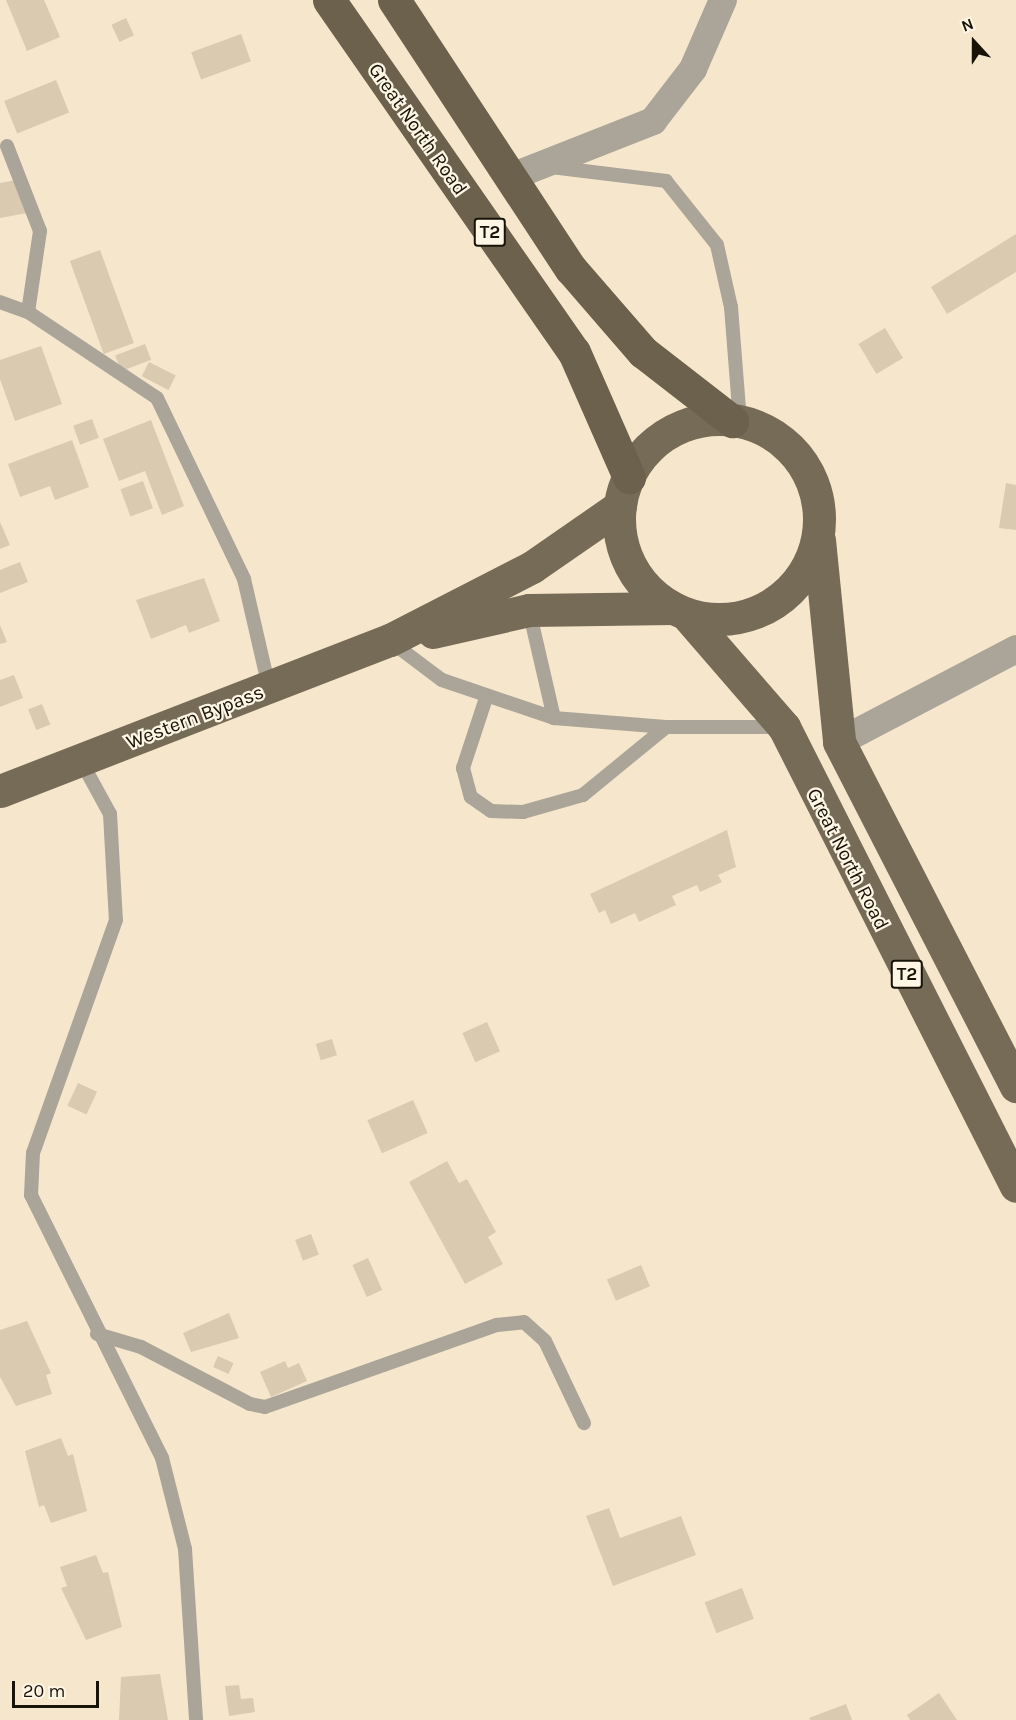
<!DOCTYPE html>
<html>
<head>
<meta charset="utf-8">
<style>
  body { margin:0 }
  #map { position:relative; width:1016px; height:1720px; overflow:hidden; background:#f6e7cc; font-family:Karla,sans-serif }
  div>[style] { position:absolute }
  .building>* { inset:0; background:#d9cab0; transform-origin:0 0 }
  .service>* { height:14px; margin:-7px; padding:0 7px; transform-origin:7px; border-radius:7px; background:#aaa499 }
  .minor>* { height:28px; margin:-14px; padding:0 14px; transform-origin:14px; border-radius:14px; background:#aaa499 }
  .primary>* { height:33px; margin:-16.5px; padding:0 16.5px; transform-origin:16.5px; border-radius:16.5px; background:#766b57 }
  .primary>.ring { margin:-16.5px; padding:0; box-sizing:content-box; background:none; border:33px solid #766b57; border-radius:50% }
  .trunk>* { height:33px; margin:-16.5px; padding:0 16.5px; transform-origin:16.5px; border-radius:16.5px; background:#6c614c }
  span { translate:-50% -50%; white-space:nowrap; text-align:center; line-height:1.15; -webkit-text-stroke:4.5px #fef5e5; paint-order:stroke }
  .shield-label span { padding:2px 4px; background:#fef5e5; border:2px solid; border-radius:4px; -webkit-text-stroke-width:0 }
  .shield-label { font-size:18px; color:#181309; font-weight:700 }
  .street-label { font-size:20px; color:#181309 }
  .north { position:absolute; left:944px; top:12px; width:60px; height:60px; -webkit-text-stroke:4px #fef5e5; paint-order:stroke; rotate:339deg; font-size:16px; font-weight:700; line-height:24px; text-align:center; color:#181309 }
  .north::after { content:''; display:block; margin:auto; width:21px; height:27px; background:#181309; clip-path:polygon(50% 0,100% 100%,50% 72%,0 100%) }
  .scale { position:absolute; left:12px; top:1681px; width:87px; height:27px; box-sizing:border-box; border:3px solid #181309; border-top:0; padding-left:8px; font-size:18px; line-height:21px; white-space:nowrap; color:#181309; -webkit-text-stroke:4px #fef5e5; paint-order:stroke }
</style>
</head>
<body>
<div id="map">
  <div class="building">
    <div style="clip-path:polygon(6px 0,44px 0,60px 37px,27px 51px)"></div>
    <div style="left:126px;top:18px;width:19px;height:16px;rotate:65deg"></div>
    <div style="left:241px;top:34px;width:29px;height:53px;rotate:70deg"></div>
    <div style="left:56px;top:80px;width:35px;height:56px;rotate:68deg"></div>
    <div style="clip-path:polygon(21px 179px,27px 213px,0 218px,0 183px)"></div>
    <div style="clip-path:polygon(1016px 234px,1016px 272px,947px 314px,931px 287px)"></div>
    <div style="left:100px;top:250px;width:99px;height:32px;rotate:70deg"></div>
    <div style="left:885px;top:328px;width:35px;height:31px;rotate:59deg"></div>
    <div style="left:145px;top:344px;width:17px;height:32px;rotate:69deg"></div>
    <div style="clip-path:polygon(41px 346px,62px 404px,15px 421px,0 379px,0 360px)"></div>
    <div style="left:149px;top:362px;width:30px;height:16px;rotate:27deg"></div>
    <div style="left:92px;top:419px;width:20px;height:20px;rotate:70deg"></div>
    <div style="clip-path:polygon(151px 420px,184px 506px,162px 515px,145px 471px,119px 481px,103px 439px)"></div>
    <div style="clip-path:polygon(72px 440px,89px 487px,55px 500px,50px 486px,20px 497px,8px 464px)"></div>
    <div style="left:143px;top:481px;width:29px;height:24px;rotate:70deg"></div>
    <div style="clip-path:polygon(1006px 483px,1016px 485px,1016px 530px,999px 528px)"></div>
    <div style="clip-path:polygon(0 522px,10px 545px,0 549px)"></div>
    <div style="clip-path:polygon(20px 562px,28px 582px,0 593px,0 570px)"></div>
    <div style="clip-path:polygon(204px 578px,220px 621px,189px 633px,186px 625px,151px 639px,136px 600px)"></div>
    <div style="clip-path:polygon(0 625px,7px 642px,0 644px)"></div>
    <div style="clip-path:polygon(14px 675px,23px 698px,0 707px,0 680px)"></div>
    <div style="left:42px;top:704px;width:22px;height:15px;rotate:68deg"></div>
    <div style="clip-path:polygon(727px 830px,736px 867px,718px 875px,722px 882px,700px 892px,697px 885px,672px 896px,676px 905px,639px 922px,635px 913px,611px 924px,605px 910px,599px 913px,590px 894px)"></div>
    <div style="left:487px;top:1022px;width:32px;height:27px;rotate:66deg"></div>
    <div style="left:332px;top:1039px;width:17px;height:17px;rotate:73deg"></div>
    <div style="left:78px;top:1083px;width:21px;height:25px;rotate:25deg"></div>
    <div style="left:413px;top:1100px;width:36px;height:50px;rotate:66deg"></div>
    <div style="clip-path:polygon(447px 1161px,459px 1183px,467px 1179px,496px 1232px,488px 1237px,503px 1264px,465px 1284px,409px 1182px)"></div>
    <div style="left:311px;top:1234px;width:22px;height:17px;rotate:69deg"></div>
    <div style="left:368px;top:1258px;width:35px;height:17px;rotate:66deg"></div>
    <div style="left:641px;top:1265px;width:23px;height:37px;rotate:67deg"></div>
    <div style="clip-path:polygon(229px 1313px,239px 1338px,191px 1352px,183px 1333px)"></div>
    <div style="clip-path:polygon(27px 1321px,51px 1373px,46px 1375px,52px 1394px,16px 1406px,0 1377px,0 1330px)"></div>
    <div style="left:218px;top:1356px;width:17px;height:12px;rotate:24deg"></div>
    <div style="clip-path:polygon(285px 1361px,288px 1368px,299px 1363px,307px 1381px,271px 1397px,260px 1372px)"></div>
    <div style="clip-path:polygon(61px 1438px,68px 1456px,73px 1454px,87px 1511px,51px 1523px,44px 1505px,39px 1507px,25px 1451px)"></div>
    <div style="clip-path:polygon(609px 1508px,620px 1538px,681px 1516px,696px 1555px,613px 1586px,586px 1516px)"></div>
    <div style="clip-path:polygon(96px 1555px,103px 1573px,108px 1572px,122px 1627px,86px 1640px,61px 1588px,67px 1586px,60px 1567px)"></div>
    <div style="left:742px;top:1588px;width:33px;height:40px;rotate:69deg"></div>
    <div style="clip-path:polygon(160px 1674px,168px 1720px,119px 1720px,121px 1677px)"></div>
    <div style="clip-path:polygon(239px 1685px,241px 1699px,253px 1698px,255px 1712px,229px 1716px,225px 1686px)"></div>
    <div style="clip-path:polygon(939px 1693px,957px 1720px,910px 1720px,907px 1715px)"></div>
    <div style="clip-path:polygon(846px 1704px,852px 1720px,810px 1720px,809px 1718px)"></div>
  </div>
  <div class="service">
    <div style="left:7px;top:146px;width:91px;rotate:68.8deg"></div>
    <div style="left:40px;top:231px;width:82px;rotate:98.4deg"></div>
    <div style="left:551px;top:167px;width:116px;rotate:6.9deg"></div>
    <div style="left:666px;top:181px;width:82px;rotate:51.4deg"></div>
    <div style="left:717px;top:245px;width:64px;rotate:77.3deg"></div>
    <div style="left:731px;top:307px;width:115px;rotate:85.5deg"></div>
    <div style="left:0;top:302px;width:30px;rotate:20deg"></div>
    <div style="left:28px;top:312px;width:155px;rotate:33.7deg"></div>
    <div style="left:157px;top:398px;width:201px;rotate:64.3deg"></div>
    <div style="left:244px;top:579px;width:111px;rotate:77deg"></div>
    <div style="left:529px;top:610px;width:111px;rotate:77deg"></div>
    <div style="left:554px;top:718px;width:112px;rotate:4.6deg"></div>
    <div style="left:666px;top:727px;width:114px"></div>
    <div style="left:390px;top:641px;width:65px;rotate:36.9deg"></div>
    <div style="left:442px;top:680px;width:118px;rotate:18.7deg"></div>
    <div style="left:486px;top:698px;width:74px;rotate:108.2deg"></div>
    <div style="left:463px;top:768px;width:30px;rotate:75deg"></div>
    <div style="left:471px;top:797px;width:24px;rotate:35deg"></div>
    <div style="left:491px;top:811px;width:32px;rotate:2deg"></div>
    <div style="left:523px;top:812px;width:62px;rotate:-15.8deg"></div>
    <div style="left:583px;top:795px;width:107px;rotate:-39.3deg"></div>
    <div style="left:81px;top:761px;width:60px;rotate:61.3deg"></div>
    <div style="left:110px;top:814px;width:106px;rotate:86.8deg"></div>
    <div style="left:116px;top:920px;width:247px;rotate:109.6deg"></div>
    <div style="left:33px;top:1153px;width:42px;rotate:92.7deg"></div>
    <div style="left:31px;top:1195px;width:294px;rotate:63.5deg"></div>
    <div style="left:162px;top:1458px;width:94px;rotate:75.8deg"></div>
    <div style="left:185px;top:1549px;width:171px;rotate:86.3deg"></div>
    <div style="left:97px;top:1334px;width:46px;rotate:16.5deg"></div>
    <div style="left:141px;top:1347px;width:123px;rotate:27.6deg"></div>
    <div style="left:250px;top:1404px;width:15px;rotate:11deg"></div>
    <div style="left:265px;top:1407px;width:246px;rotate:-19.5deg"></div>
    <div style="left:497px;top:1325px;width:27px;rotate:-6deg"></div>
    <div style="left:524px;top:1322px;width:28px;rotate:42deg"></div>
    <div style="left:545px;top:1341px;width:91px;rotate:64.6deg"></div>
  </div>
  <div class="minor">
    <div style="left:511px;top:177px;width:153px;rotate:-21.5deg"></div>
    <div style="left:653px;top:121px;width:66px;rotate:-52.4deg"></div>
    <div style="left:693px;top:69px;width:75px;rotate:-66.5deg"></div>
    <div style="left:839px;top:742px;width:200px;rotate:-27.7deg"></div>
  </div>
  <div class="primary">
    <div class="ring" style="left:619px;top:419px;width:167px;height:167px"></div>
    <div style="left:819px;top:540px;width:203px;rotate:84.3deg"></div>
    <div style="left:839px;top:742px;width:387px;rotate:62.8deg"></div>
    <div style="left:686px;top:614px;width:150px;rotate:49.1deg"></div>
    <div style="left:784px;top:727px;width:514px;rotate:63.19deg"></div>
    <div style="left:433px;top:632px;width:98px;rotate:-12.9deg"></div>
    <div style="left:529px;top:610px;width:144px;rotate:-0.8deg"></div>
    <div style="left:0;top:791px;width:418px;rotate:-21.2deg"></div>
    <div style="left:390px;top:640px;width:160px;rotate:-27.2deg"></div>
    <div style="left:532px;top:567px;width:107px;rotate:-34.7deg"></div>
  </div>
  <div class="trunk">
    <div style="left:329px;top:0;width:429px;rotate:55.2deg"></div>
    <div style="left:574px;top:352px;width:137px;rotate:66.3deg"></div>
    <div style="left:394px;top:0;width:322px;rotate:56.7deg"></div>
    <div style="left:571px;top:269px;width:110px;rotate:49.1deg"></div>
    <div style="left:643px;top:352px;width:113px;rotate:37.8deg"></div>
  </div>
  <div class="shield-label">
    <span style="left:490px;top:232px">T2</span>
    <span style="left:907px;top:974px">T2</span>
  </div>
  <div class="street-label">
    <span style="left:418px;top:129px;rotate:55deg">Great North Road</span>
    <span style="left:195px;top:717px;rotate:-21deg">Western Bypass</span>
    <span style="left:848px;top:859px;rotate:63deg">Great North Road</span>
  </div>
  <div class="north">N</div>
  <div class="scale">20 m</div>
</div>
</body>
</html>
